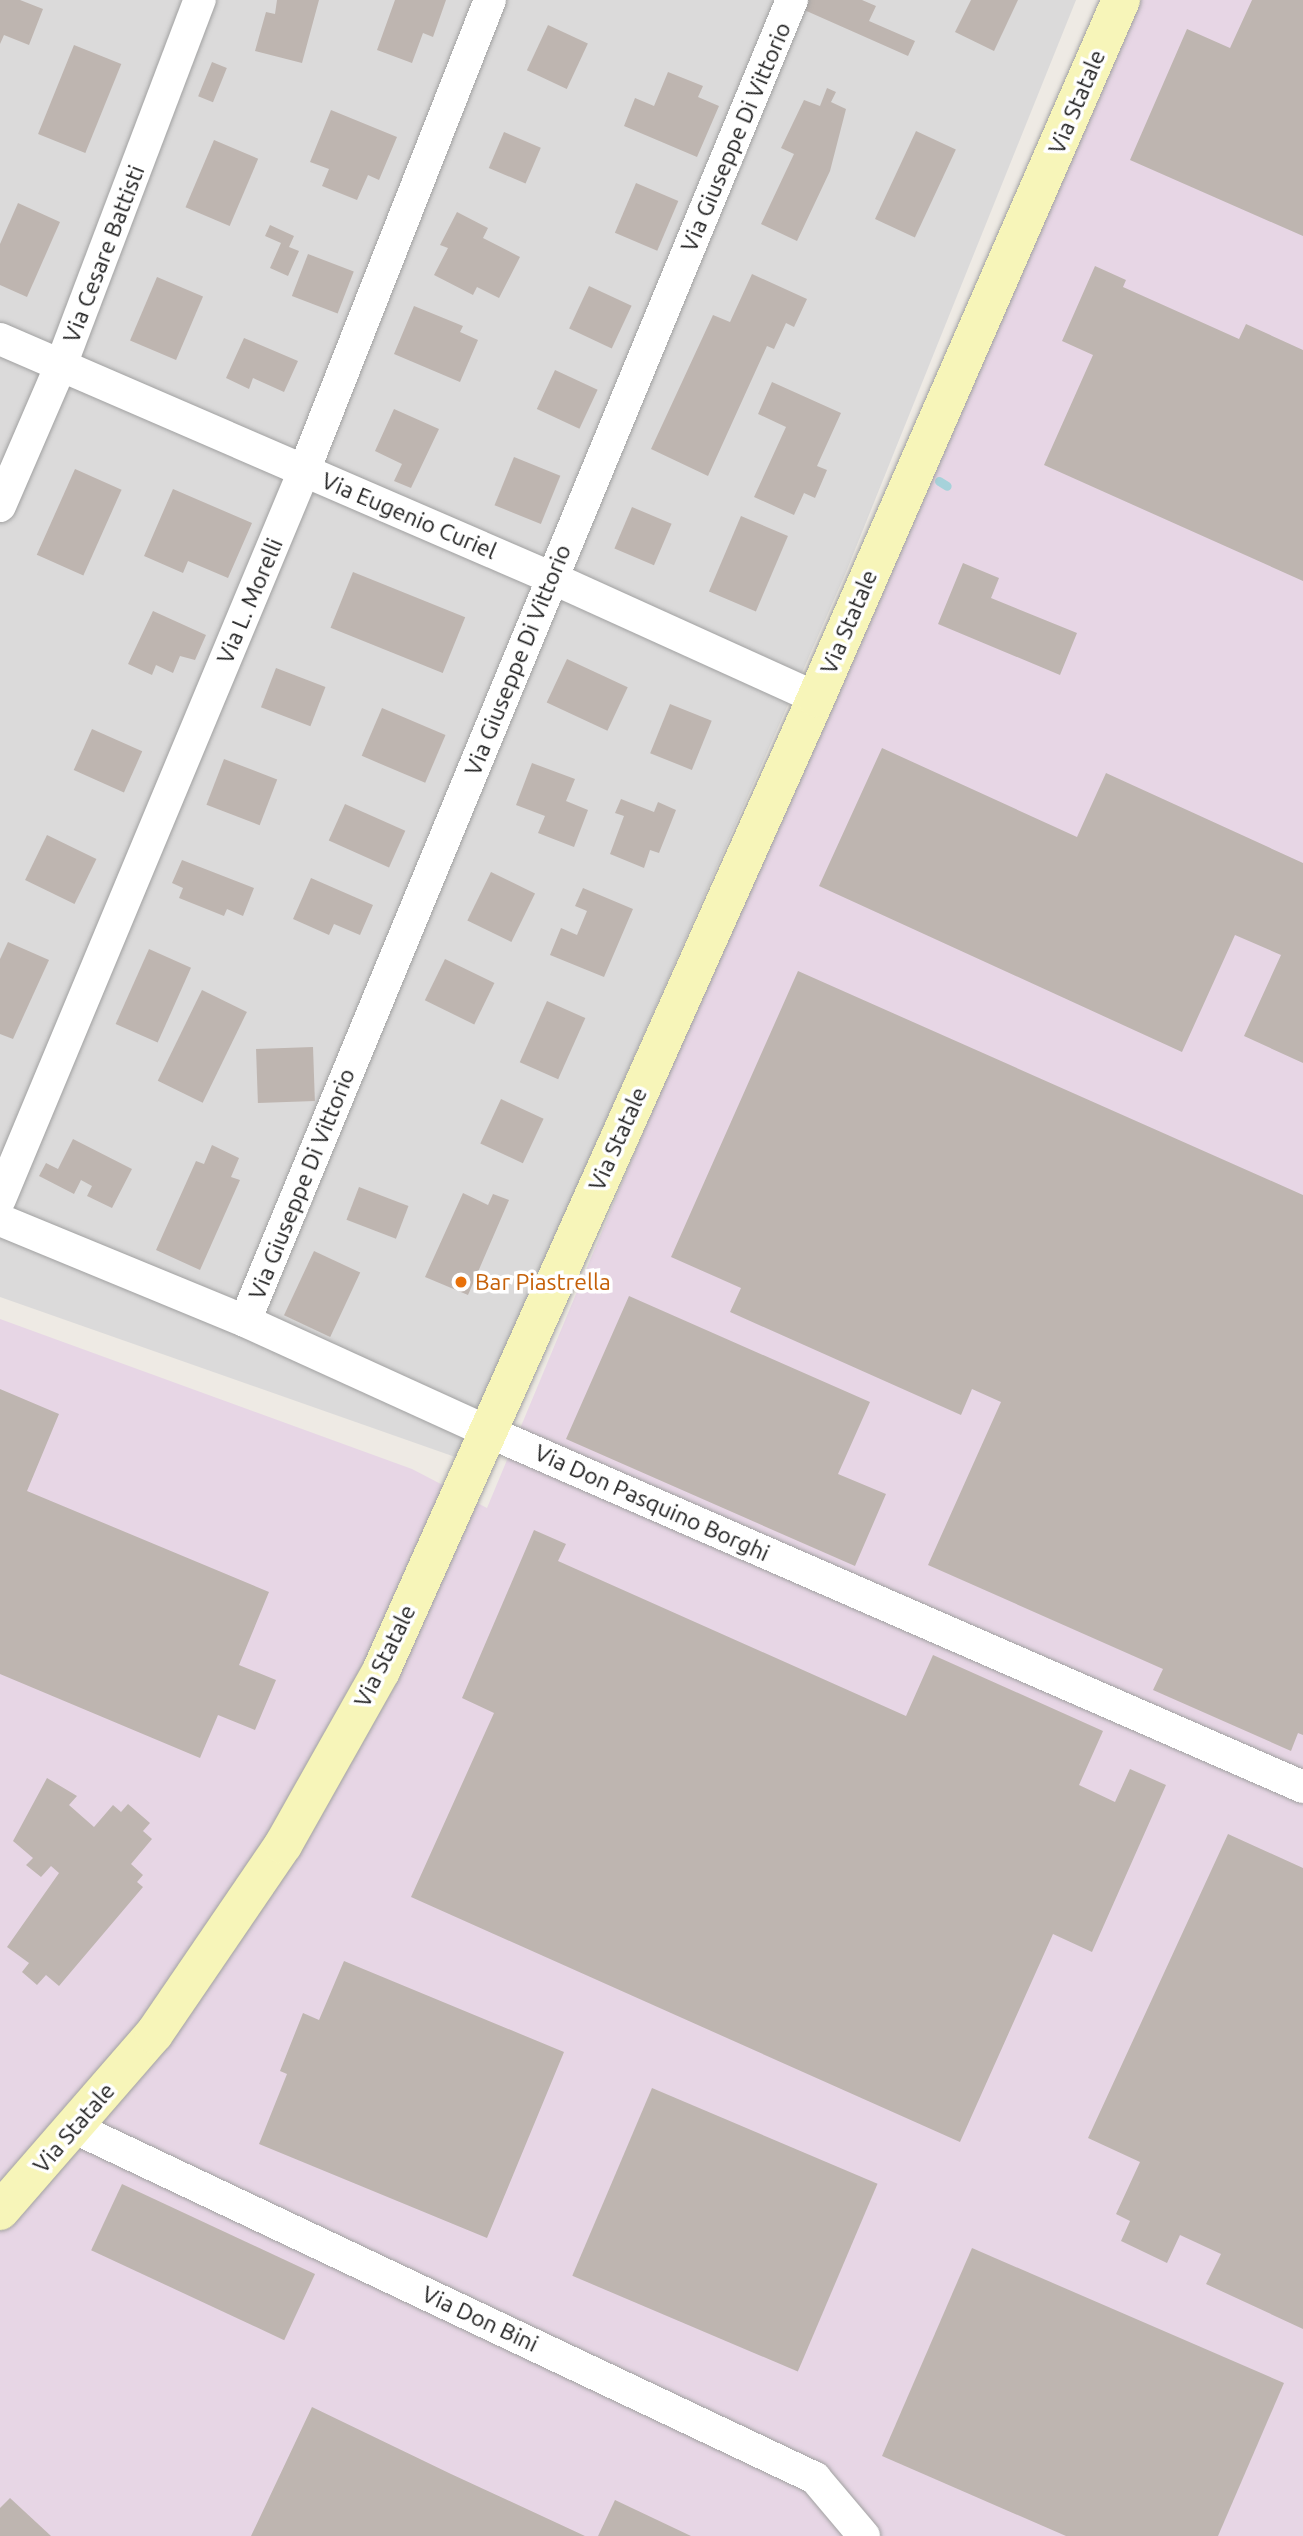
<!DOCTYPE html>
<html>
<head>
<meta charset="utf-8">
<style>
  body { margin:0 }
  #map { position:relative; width:1303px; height:2536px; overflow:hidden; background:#eeeae4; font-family:Ubuntu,sans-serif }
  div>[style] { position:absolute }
  .residential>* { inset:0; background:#dbdada }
  .industrial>* { inset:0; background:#e7d6e5 }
  .stream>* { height:9px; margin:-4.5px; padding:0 4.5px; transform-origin:4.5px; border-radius:4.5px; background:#a6d2da }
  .building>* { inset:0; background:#beb5b0; transform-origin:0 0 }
  .roads { filter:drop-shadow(0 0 2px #a1a1a1) drop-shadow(0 0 2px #a1a1a1) }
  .street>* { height:32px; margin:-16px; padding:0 16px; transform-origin:16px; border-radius:16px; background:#fff }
  .secondary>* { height:38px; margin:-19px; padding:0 19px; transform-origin:19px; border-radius:19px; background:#f7f5b9 }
  .dots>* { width:19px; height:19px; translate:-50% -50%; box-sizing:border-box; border:4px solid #fff; border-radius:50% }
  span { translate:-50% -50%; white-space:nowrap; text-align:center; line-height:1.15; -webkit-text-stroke:7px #fff; paint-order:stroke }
  .street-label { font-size:23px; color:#1d1d1d }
  .food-label { font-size:23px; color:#c56008 }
  .left { translate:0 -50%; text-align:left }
</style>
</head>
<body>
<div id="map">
  <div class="residential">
    <div style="clip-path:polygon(0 0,1076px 0,846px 572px,458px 1458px,0 1297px)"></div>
  </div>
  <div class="industrial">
    <div style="clip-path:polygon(1114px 0,1303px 0,1303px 2536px,0 2536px,0 1319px,412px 1469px,487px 1508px)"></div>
  </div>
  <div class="stream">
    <div style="left:939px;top:481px;width:9px;rotate:32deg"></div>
  </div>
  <div class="building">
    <div style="clip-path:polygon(0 0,20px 0,43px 9px,29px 45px,4px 35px,0 44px)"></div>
    <div style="clip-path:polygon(277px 0,319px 0,302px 63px,255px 51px,266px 12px,275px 14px)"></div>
    <div style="clip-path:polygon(395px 0,446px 0,433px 37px,423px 33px,412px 63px,377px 50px)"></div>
    <div style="clip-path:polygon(806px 0,862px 0,876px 6px,869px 21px,915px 41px,908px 56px,802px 9px)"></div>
    <div style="clip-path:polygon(971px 0,1018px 0,994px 51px,955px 32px)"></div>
    <div style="clip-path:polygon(1252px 0,1303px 0,1303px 236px,1130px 160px,1187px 29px,1230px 48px)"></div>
    <div style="left:548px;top:25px;width:44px;height:50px;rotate:25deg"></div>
    <div style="left:74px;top:45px;width:51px;height:96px;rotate:22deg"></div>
    <div style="left:212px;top:62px;width:16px;height:37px;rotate:22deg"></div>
    <div style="clip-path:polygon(668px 72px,703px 86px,698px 97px,719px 106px,697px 157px,624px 126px,635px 98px,654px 106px)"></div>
    <div style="clip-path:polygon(827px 88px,836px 92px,831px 102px,846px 109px,830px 171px,797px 241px,761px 224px,794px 154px,781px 148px,804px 100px,820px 106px)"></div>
    <div style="clip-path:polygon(331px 110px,397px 137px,379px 180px,368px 175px,357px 200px,322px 186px,329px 169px,310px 162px)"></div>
    <div style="left:916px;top:131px;width:44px;height:97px;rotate:25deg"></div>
    <div style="left:504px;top:132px;width:40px;height:39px;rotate:23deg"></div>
    <div style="left:214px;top:140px;width:48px;height:73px;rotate:23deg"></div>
    <div style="left:636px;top:183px;width:46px;height:54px;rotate:23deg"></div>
    <div style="clip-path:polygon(18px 203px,60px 222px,27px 297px,0 285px,0 244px)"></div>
    <div style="clip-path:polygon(457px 212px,488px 228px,483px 238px,520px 257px,499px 298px,477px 287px,473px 295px,434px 275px,448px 248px,440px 245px)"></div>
    <div style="clip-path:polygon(270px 225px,294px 236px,289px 247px,299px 251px,288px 276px,270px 268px,281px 243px,265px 236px)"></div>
    <div style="left:308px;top:254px;width:49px;height:45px;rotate:21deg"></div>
    <div style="clip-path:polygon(1095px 266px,1126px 280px,1123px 287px,1239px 339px,1246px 324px,1303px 350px,1303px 581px,1044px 465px,1093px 355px,1062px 341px)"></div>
    <div style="clip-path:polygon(752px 274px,807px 299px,794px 327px,786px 323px,774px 349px,767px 346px,708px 476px,651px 449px,713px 315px,730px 322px)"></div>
    <div style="left:157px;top:277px;width:50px;height:69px;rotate:23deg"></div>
    <div style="left:589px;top:286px;width:47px;height:47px;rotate:25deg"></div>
    <div style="clip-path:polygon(414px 306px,463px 326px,460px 332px,478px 340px,460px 382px,394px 354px)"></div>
    <div style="clip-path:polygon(244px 338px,298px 361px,284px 392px,253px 378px,249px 389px,226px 378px)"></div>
    <div style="left:555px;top:370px;width:47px;height:43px;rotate:25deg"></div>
    <div style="clip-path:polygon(772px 382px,841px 413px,817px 466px,827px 470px,815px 498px,804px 493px,794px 515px,754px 497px,786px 427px,758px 414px)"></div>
    <div style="clip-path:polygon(394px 409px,439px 429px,411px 488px,394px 481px,402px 464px,375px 451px)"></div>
    <div style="left:514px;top:457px;width:50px;height:52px;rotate:22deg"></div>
    <div style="left:75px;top:469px;width:51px;height:94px;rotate:24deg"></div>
    <div style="clip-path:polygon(173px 489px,252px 523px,228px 578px,188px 561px,183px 573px,144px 556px)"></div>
    <div style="left:632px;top:507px;width:43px;height:45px;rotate:23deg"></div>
    <div style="left:741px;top:516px;width:51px;height:82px;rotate:23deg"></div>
    <div style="clip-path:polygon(963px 563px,999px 578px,991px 598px,1077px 633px,1060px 675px,938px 624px)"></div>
    <div style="left:353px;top:572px;width:121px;height:60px;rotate:22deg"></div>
    <div style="clip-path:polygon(153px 611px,206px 635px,195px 660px,180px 656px,173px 673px,156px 665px,152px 675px,128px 664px)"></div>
    <div style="left:567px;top:659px;width:67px;height:48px;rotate:25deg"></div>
    <div style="left:276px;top:668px;width:53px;height:42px;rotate:21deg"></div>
    <div style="left:670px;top:704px;width:45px;height:53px;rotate:22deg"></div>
    <div style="left:382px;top:708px;width:69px;height:52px;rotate:23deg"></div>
    <div style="left:92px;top:729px;width:55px;height:45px;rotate:24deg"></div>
    <div style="clip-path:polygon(882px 748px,1077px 837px,1106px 773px,1303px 863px,1303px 1063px,1244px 1036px,1281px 955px,1235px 935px,1182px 1052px,819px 886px)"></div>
    <div style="left:224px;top:759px;width:57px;height:49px;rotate:21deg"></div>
    <div style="clip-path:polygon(532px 763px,575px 779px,566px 801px,588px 810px,574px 847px,538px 833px,545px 816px,516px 805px)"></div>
    <div style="clip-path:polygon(621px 799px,654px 812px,658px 802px,676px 810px,659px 853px,650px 850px,644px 868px,610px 854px,624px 816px,615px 813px)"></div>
    <div style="left:345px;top:804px;width:66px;height:40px;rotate:24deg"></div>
    <div style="left:47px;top:835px;width:55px;height:50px;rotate:26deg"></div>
    <div style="clip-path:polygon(182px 860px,254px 888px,243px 916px,227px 909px,224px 916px,179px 898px,183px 888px,172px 883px)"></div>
    <div style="left:491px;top:872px;width:49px;height:54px;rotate:26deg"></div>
    <div style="clip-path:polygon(311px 878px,373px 905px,360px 935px,334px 924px,329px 935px,293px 919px)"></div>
    <div style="clip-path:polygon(583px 888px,633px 909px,604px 977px,550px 955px,561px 928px,577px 935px,587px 911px,575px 906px)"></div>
    <div style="clip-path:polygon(8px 942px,49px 960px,13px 1039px,0 1034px,0 959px)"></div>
    <div style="left:149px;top:949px;width:46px;height:82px;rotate:24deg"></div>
    <div style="left:445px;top:959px;width:55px;height:46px;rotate:26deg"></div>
    <div style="clip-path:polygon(798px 971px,1303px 1195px,1303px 1735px,1298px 1733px,1291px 1751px,1153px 1690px,1163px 1669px,928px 1565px,1001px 1402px,972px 1389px,961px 1415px,730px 1312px,741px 1288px,671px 1257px)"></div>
    <div style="left:202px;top:990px;width:50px;height:101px;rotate:26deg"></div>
    <div style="left:547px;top:1001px;width:42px;height:67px;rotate:24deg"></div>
    <div style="left:313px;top:1047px;width:54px;height:57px;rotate:88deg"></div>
    <div style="left:501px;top:1099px;width:47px;height:49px;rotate:25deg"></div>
    <div style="clip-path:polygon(73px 1139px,132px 1169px,112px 1208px,87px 1196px,92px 1186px,81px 1180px,74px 1194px,39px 1176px,46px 1163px,58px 1169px)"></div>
    <div style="clip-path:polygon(212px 1145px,239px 1158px,231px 1177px,240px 1180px,200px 1270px,156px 1250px,196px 1161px,204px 1164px)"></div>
    <div style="left:359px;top:1187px;width:53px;height:35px;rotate:21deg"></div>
    <div style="clip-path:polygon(463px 1193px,488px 1205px,493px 1194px,509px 1200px,468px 1295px,425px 1277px)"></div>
    <div style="left:314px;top:1251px;width:51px;height:71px;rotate:25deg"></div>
    <div style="clip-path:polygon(629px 1296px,870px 1402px,838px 1474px,886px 1494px,855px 1566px,566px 1439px)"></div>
    <div style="clip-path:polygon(0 1389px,59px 1414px,27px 1491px,269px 1592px,239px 1665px,276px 1680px,255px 1730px,218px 1715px,200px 1758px,0 1674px)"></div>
    <div style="clip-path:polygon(534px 1530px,566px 1544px,558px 1561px,906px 1716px,933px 1655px,1103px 1731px,1079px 1785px,1115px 1802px,1130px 1769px,1166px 1785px,1092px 1952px,1053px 1934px,960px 2142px,411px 1897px,494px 1713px,462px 1698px)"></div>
    <div style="clip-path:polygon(47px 1778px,77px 1796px,69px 1805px,94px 1827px,113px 1805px,121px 1812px,128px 1804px,150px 1823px,143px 1831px,152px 1839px,131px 1864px,143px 1875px,137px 1882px,143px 1887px,59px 1986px,46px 1975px,37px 1985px,22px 1972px,29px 1963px,7px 1947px,59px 1873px,51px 1866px,41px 1877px,26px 1865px,33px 1858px,13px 1841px)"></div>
    <div style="clip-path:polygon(1228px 1834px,1303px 1868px,1303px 2329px,1206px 2284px,1221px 2254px,1180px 2235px,1167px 2263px,1121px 2241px,1130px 2221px,1116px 2214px,1140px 2162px,1088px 2138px)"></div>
    <div style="clip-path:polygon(344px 1961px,564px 2052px,487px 2238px,259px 2144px,287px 2074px,280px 2071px,303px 2013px,319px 2020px)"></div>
    <div style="left:652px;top:2088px;width:245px;height:204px;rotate:23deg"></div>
    <div style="left:122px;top:2184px;width:213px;height:73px;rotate:25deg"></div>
    <div style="clip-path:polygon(972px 2248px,1284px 2383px,1218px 2536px,1066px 2536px,882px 2456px)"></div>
    <div style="clip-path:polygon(312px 2407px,451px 2474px,585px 2536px,251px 2536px)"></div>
    <div style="clip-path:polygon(10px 2498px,51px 2536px,0 2536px,0 2508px)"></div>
    <div style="clip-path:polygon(615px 2500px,691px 2536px,598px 2536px)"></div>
  </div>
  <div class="roads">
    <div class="street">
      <div style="left:0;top:339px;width:602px;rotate:23.41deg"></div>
      <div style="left:552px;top:578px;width:290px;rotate:24.4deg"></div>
      <div style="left:0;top:506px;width:154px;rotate:-66.6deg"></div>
      <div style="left:61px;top:365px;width:391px;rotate:-69.2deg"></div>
      <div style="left:0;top:1199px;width:789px;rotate:-67.34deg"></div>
      <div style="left:304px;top:471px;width:506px;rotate:-68.45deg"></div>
      <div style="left:0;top:1220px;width:265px;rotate:22.4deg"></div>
      <div style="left:245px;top:1321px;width:268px;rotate:24.5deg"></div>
      <div style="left:489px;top:1432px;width:888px;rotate:23.56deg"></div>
      <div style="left:245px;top:1321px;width:1430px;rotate:-67.51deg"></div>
      <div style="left:75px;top:2128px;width:819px;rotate:25.31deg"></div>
      <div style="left:815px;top:2478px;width:76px;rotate:49.8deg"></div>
    </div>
    <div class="secondary">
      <div style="left:0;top:2211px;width:235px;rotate:-49deg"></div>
      <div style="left:154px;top:2034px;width:229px;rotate:-55.7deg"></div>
      <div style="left:283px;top:1845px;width:200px;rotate:-60.6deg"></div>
      <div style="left:381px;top:1671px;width:1066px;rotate:-65.91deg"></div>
      <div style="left:816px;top:698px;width:762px;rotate:-66.4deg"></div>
    </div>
  </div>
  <div class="dots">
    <div style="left:461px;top:1282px;background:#e8710a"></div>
  </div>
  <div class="street-label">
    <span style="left:1077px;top:102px;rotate:-67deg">Via Statale</span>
    <span style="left:736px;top:137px;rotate:-67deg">Via Giuseppe Di Vittorio</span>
    <span style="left:104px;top:254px;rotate:-69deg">Via Cesare Battisti</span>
    <span style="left:409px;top:516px;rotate:23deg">Via Eugenio Curiel</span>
    <span style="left:250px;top:601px;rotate:-67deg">Via L. Morelli</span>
    <span style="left:849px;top:622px;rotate:-67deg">Via Statale</span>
    <span style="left:518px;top:660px;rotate:-68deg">Via Giuseppe Di Vittorio</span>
    <span style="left:618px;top:1139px;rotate:-66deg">Via Statale</span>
    <span style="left:302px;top:1184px;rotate:-68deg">Via Giuseppe Di Vittorio</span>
    <span style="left:652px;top:1503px;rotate:24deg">Via Don Pasquino Borghi</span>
    <span style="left:385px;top:1656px;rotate:-64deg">Via Statale</span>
    <span style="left:74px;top:2128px;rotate:-49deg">Via Statale</span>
    <span style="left:480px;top:2319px;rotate:25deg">Via Don Bini</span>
  </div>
  <div class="food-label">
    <span class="left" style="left:475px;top:1282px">Bar Piastrella</span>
  </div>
</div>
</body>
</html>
